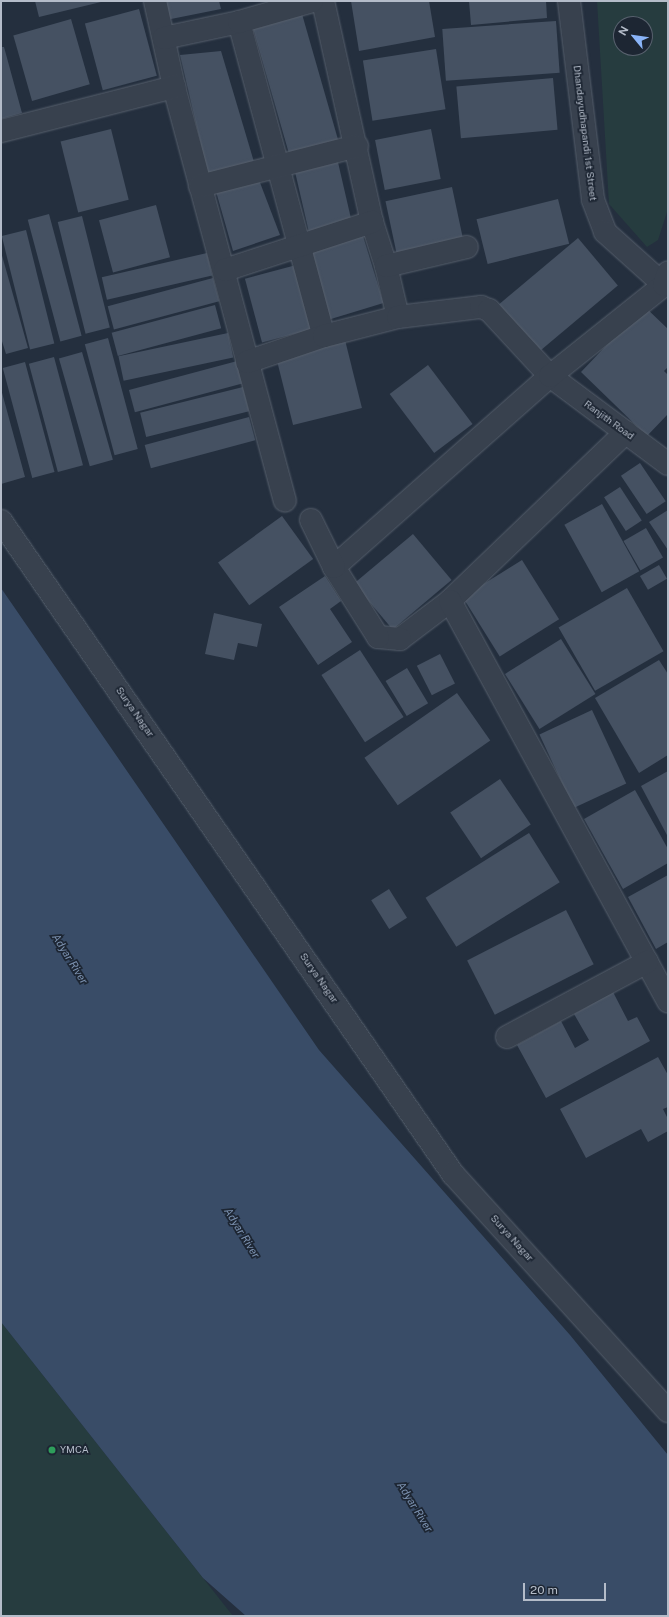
<!DOCTYPE html>
<html>
<head>
<meta charset="utf-8">
<style>
  body { margin:0 }
  #map { position:relative; width:669px; height:1617px; overflow:hidden; background:#242f3e; font-family:"Public Sans",sans-serif }
  div>[style] { position:absolute }
  .green>* { inset:0; background:#263c3f }
  .water>* { inset:0; background:#394c67 }
  .building>* { inset:0; background:#455162; transform-origin:0 0 }
  .roads { filter:drop-shadow(0 0 1px #565f6c) drop-shadow(0 0 1px #565f6c) }
  .minor>* { height:22px; margin:-11px; padding:0 11px; transform-origin:11px; border-radius:11px; background:#38414e }
  .dots>* { width:11px; height:11px; translate:-50% -50%; box-sizing:border-box; border:2px solid #1d2633; border-radius:50% }
  span { translate:-50% -50%; white-space:nowrap; text-align:center; line-height:1.15; -webkit-text-stroke:3.5px #1d2633; paint-order:stroke }
  .street-label { font-size:10px; color:#b4bcc9 }
  .poi-label { font-size:10px; color:#b4bcc9 }
  .left { translate:0 -50%; text-align:left }
  .water-label { font-size:11px; color:#7c92b1; font-style:italic }
  .frame { position:absolute; inset:0; border:2px solid #b4bcc9; pointer-events:none }
  .north { position:absolute; left:613px; top:16px; width:40px; height:40px; box-sizing:border-box; background:#1d2633; border:1px solid #59626f; border-radius:50%; rotate:299deg; font-size:11px; font-weight:700; line-height:16px; text-align:center; color:#b4bcc9 }
  .north::after { content:''; display:block; margin:auto; width:14px; height:18px; background:#8ab4f8; clip-path:polygon(50% 0,100% 100%,50% 72%,0 100%) }
  .scale { position:absolute; left:523px; top:1583px; width:83px; height:18px; box-sizing:border-box; border:2px solid #b4bcc9; border-top:0; padding-left:5px; font-size:12px; line-height:14px; white-space:nowrap; color:#b4bcc9; -webkit-text-stroke:3px #1d2633; paint-order:stroke }
</style>
</head>
<body>
<div id="map">
  <div class="green">
    <div style="clip-path:polygon(evenodd,597px 1px,668px 1px,668px 209px,658px 240px,647px 247px,609px 204px,597px 1px,621px 24px,645px 24px,645px 48px,621px 48px,621px 24px)"></div>
    <div style="clip-path:polygon(1px 1322px,203px 1578px,233px 1616px,1px 1616px)"></div>
  </div>
  <div class="water">
    <div style="clip-path:polygon(1px 588px,319px 1050px,570px 1335px,668px 1455px,668px 1616px,246px 1616px,203px 1578px,1px 1322px)"></div>
  </div>
  <div class="building">
    <div style="clip-path:polygon(35px 1px,101px 1px,101px 2px,39px 17px)"></div>
    <div style="clip-path:polygon(162px 1px,219px 1px,221px 9px,166px 20px)"></div>
    <div style="clip-path:polygon(351px 1px,429px 1px,435px 37px,359px 51px)"></div>
    <div style="clip-path:polygon(469px 1px,546px 1px,547px 18px,471px 25px)"></div>
    <div style="left:139px;top:9px;width:69px;height:56px;rotate:75deg"></div>
    <div style="left:302px;top:14px;width:136px;height:51px;rotate:74deg"></div>
    <div style="left:71px;top:19px;width:68px;height:60px;rotate:74deg"></div>
    <div style="left:556px;top:21px;width:52px;height:114px;rotate:86deg"></div>
    <div style="clip-path:polygon(1px 47px,4px 47px,22px 113px,1px 119px)"></div>
    <div style="left:436px;top:49px;width:61px;height:74px;rotate:81deg"></div>
    <div style="clip-path:polygon(221px 51px,254px 162px,209px 179px,180px 55px)"></div>
    <div style="left:553px;top:78px;width:52px;height:97px;rotate:85deg"></div>
    <div style="left:111px;top:129px;width:73px;height:52px;rotate:76deg"></div>
    <div style="left:431px;top:129px;width:51px;height:57px;rotate:79deg"></div>
    <div style="left:337px;top:158px;width:65px;height:44px;rotate:77deg"></div>
    <div style="clip-path:polygon(259px 180px,280px 235px,233px 251px,215px 188px)"></div>
    <div style="left:452px;top:187px;width:58px;height:68px;rotate:78deg"></div>
    <div style="left:558px;top:199px;width:46px;height:84px;rotate:76deg"></div>
    <div style="left:156px;top:205px;width:54px;height:59px;rotate:75deg"></div>
    <div style="left:49px;top:214px;width:126px;height:22px;rotate:75deg"></div>
    <div style="left:82px;top:216px;width:115px;height:25px;rotate:76deg"></div>
    <div style="left:26px;top:230px;width:117px;height:25px;rotate:76deg"></div>
    <div style="left:363px;top:236px;width:70px;height:60px;rotate:73deg"></div>
    <div style="left:578px;top:238px;width:62px;height:103px;rotate:50deg"></div>
    <div style="clip-path:polygon(1px 252px,28px 348px,6px 354px,1px 338px)"></div>
    <div style="left:207px;top:253px;width:23px;height:108px;rotate:77deg"></div>
    <div style="left:300px;top:264px;width:66px;height:57px;rotate:75deg"></div>
    <div style="left:213px;top:278px;width:24px;height:109px;rotate:75deg"></div>
    <div style="left:215px;top:305px;width:24px;height:107px;rotate:75deg"></div>
    <div style="clip-path:polygon(644px 306px,668px 329px,668px 367px,664px 371px,668px 375px,668px 414px,647px 436px,581px 372px)"></div>
    <div style="left:228px;top:333px;width:25px;height:112px;rotate:78deg"></div>
    <div style="left:108px;top:338px;width:115px;height:24px;rotate:75deg"></div>
    <div style="left:345px;top:340px;width:70px;height:71px;rotate:76deg"></div>
    <div style="left:82px;top:352px;width:112px;height:24px;rotate:74deg"></div>
    <div style="left:54px;top:357px;width:112px;height:26px;rotate:75deg"></div>
    <div style="left:241px;top:360px;width:23px;height:116px;rotate:75deg"></div>
    <div style="left:25px;top:362px;width:114px;height:23px;rotate:75deg"></div>
    <div style="left:428px;top:365px;width:74px;height:48px;rotate:53deg"></div>
    <div style="left:243px;top:387px;width:25px;height:106px;rotate:76deg"></div>
    <div style="clip-path:polygon(1px 389px,25px 477px,1px 484px)"></div>
    <div style="left:249px;top:417px;width:24px;height:108px;rotate:75deg"></div>
    <div style="left:640px;top:463px;width:46px;height:23px;rotate:56deg"></div>
    <div style="left:620px;top:487px;width:40px;height:19px;rotate:57deg"></div>
    <div style="left:602px;top:504px;width:77px;height:43px;rotate:61deg"></div>
    <div style="clip-path:polygon(668px 510px,668px 550px,649px 522px)"></div>
    <div style="left:282px;top:516px;width:53px;height:79px;rotate:54deg"></div>
    <div style="left:646px;top:528px;width:34px;height:26px;rotate:60deg"></div>
    <div style="left:413px;top:534px;width:60px;height:77px;rotate:50deg"></div>
    <div style="left:522px;top:560px;width:70px;height:70px;rotate:58deg"></div>
    <div style="left:659px;top:565px;width:16px;height:22px;rotate:60deg"></div>
    <div style="clip-path:polygon(325px 576px,341px 601px,330px 609px,352px 642px,318px 665px,279px 607px)"></div>
    <div style="left:627px;top:588px;width:73px;height:79px;rotate:60deg"></div>
    <div style="clip-path:polygon(214px 613px,262px 624px,257px 647px,238px 643px,234px 660px,205px 654px)"></div>
    <div style="left:561px;top:639px;width:65px;height:66px;rotate:58deg"></div>
    <div style="left:360px;top:650px;width:80px;height:46px;rotate:57deg"></div>
    <div style="left:440px;top:654px;width:33px;height:26px;rotate:63deg"></div>
    <div style="clip-path:polygon(659px 660px,668px 674px,668px 755px,639px 773px,595px 698px)"></div>
    <div style="left:407px;top:668px;width:41px;height:25px;rotate:59deg"></div>
    <div style="left:457px;top:693px;width:58px;height:113px;rotate:55deg"></div>
    <div style="left:592px;top:710px;width:81px;height:58px;rotate:65deg"></div>
    <div style="clip-path:polygon(668px 771px,668px 837px,641px 786px)"></div>
    <div style="left:500px;top:779px;width:55px;height:60px;rotate:56deg"></div>
    <div style="clip-path:polygon(635px 790px,668px 849px,668px 863px,623px 889px,584px 819px)"></div>
    <div style="left:529px;top:833px;width:58px;height:122px;rotate:58deg"></div>
    <div style="clip-path:polygon(668px 875px,668px 942px,656px 949px,628px 897px)"></div>
    <div style="left:389px;top:889px;width:34px;height:21px;rotate:58deg"></div>
    <div style="left:566px;top:910px;width:61px;height:111px;rotate:63deg"></div>
    <div style="clip-path:polygon(613px 992px,628px 1021px,637px 1017px,650px 1041px,546px 1098px,517px 1045px,561px 1021px,575px 1048px,589px 1040px,574px 1014px)"></div>
    <div style="clip-path:polygon(658px 1057px,668px 1075px,668px 1107px,663px 1109px,668px 1119px,668px 1131px,648px 1142px,641px 1129px,586px 1158px,560px 1109px)"></div>
  </div>
  <div class="roads">
    <div class="minor">
      <div style="left:155px;top:1px;width:88px;rotate:77.5deg"></div>
      <div style="left:174px;top:87px;width:428px;rotate:75deg"></div>
      <div style="left:323px;top:1px;width:226px;rotate:77.5deg"></div>
      <div style="left:372px;top:222px;width:46px;rotate:72.3deg"></div>
      <div style="left:386px;top:266px;width:52px;rotate:76.8deg"></div>
      <div style="left:569px;top:1px;width:200px;rotate:83.1deg"></div>
      <div style="left:593px;top:200px;width:34px;rotate:69deg"></div>
      <div style="left:605px;top:232px;width:79px;rotate:41.9deg"></div>
      <div style="left:239px;top:22px;width:325px;rotate:74.9deg"></div>
      <div style="left:164px;top:38px;width:77px;rotate:-12deg"></div>
      <div style="left:239px;top:22px;width:76px;rotate:-16deg"></div>
      <div style="left:1px;top:131px;width:179px;rotate:-14.3deg"></div>
      <div style="left:200px;top:186px;width:162px;rotate:-14.3deg"></div>
      <div style="left:386px;top:266px;width:83px;rotate:-13.2deg"></div>
      <div style="left:225px;top:270px;width:155px;rotate:-18.1deg"></div>
      <div style="left:247px;top:362px;width:81px;rotate:-18.7deg"></div>
      <div style="left:324px;top:336px;width:76px;rotate:-14.4deg"></div>
      <div style="left:398px;top:317px;width:84px;rotate:-6.9deg"></div>
      <div style="left:481px;top:307px;width:9px;rotate:21deg"></div>
      <div style="left:489px;top:310px;width:90px;rotate:47.3deg"></div>
      <div style="left:550px;top:376px;width:147px;rotate:36.7deg"></div>
      <div style="left:626px;top:432px;width:244px;rotate:136.2deg"></div>
      <div style="left:450px;top:601px;width:63px;rotate:142.8deg"></div>
      <div style="left:400px;top:639px;width:22px;rotate:-175deg"></div>
      <div style="left:378px;top:637px;width:83px;rotate:-122.2deg"></div>
      <div style="left:334px;top:567px;width:288px;rotate:-41.5deg"></div>
      <div style="left:550px;top:376px;width:146px;rotate:-38.6deg"></div>
      <div style="left:664px;top:285px;width:13px;rotate:-72deg"></div>
      <div style="left:311px;top:520px;width:52px;rotate:63.9deg"></div>
      <div style="left:1px;top:521px;width:794px;rotate:55.31deg"></div>
      <div style="left:453px;top:1174px;width:320px;rotate:47.8deg"></div>
      <div style="left:450px;top:601px;width:456px;rotate:61.4deg"></div>
      <div style="left:507px;top:1037px;width:159px;rotate:-28.2deg"></div>
    </div>
  </div>
  <div class="dots">
    <div style="left:52px;top:1450px;background:#2e9e5b"></div>
  </div>
  <div class="street-label">
    <span style="left:585px;top:133px;rotate:83deg">Dhandayudhapandi 1st Street</span>
    <span style="left:609px;top:420px;rotate:36deg">Ranjith Road</span>
    <span style="left:135px;top:712px;rotate:55deg">Surya Nagar</span>
    <span style="left:319px;top:978px;rotate:55deg">Surya Nagar</span>
    <span style="left:512px;top:1238px;rotate:48deg">Surya Nagar</span>
  </div>
  <div class="poi-label">
    <span class="left" style="left:60px;top:1450px">YMCA</span>
  </div>
  <div class="water-label">
    <span style="left:70px;top:959px;rotate:58deg">Adyar River</span>
    <span style="left:242px;top:1233px;rotate:58deg">Adyar River</span>
    <span style="left:415px;top:1507px;rotate:58deg">Adyar River</span>
  </div>
  <div class="frame"></div>
  <div class="north">N</div>
  <div class="scale">20 m</div>
</div>
</body>
</html>
